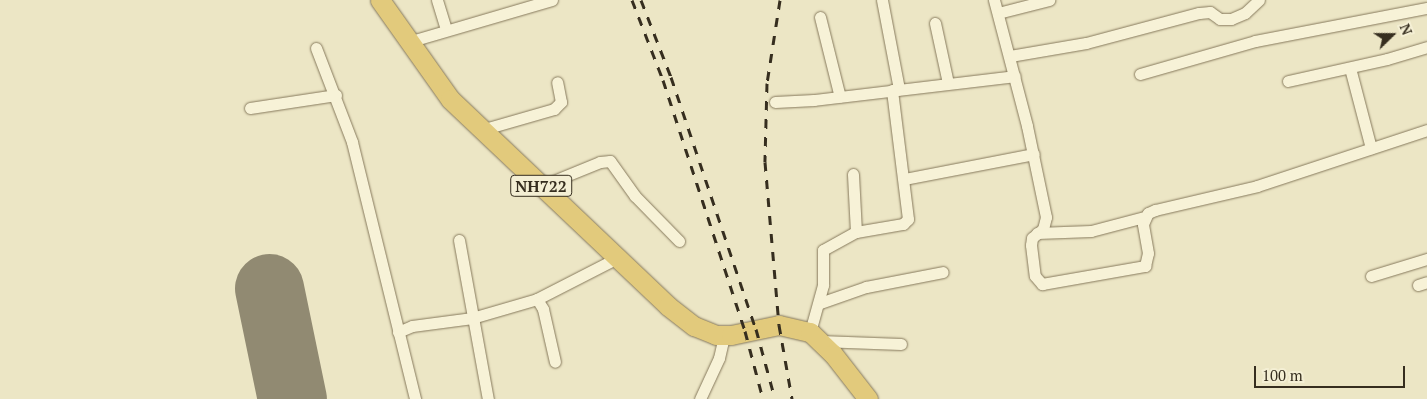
<!DOCTYPE html>
<html>
<head>
<meta charset="utf-8">
<style>
  body { margin:0 }
  #map { position:relative; width:1427px; height:399px; overflow:hidden; background:#ece6c5; font-family:"PT Serif",serif }
  div>[style] { position:absolute }
  .runway>* { height:69px; margin:-34.5px; padding:0 34.5px; transform-origin:34.5px; border-radius:34.5px; background:#918a72 }
  .roads { filter:drop-shadow(0 0 1px #86795c) drop-shadow(0 0 1px #86795c) }
  .minor>* { height:11px; margin:-5.5px; padding:0 5.5px; transform-origin:5.5px; border-radius:5.5px; background:#f7f2d7 }
  .trunk>* { height:19px; margin:-9.5px; padding:0 9.5px; transform-origin:9.5px; border-radius:9.5px; background:#e2ca7c }
  .rail>* { height:3px; margin-top:-1.5px; transform-origin:0; background:repeating-linear-gradient(90deg,#362e1f 0 9px,transparent 0 18px) }
  span { translate:-50% -50%; white-space:nowrap; text-align:center; line-height:1.15; -webkit-text-stroke:5px #f4efd4; paint-order:stroke }
  .shield-label span { padding:1px 4px; background:#f4efd4; border:1px solid; border-radius:4px; -webkit-text-stroke-width:0 }
  .shield-label { font-size:16px; color:#362e1f; font-weight:700 }
  .north { position:absolute; left:1367px; top:10px; width:50px; height:50px; -webkit-text-stroke:4px #f4efd4; paint-order:stroke; rotate:68deg; font-size:14px; font-weight:700; line-height:20px; text-align:center; color:#362e1f }
  .north::after { content:''; display:block; margin:auto; width:18px; height:22px; background:#362e1f; clip-path:polygon(50% 0,100% 100%,50% 72%,0 100%) }
  .scale { position:absolute; left:1254px; top:366px; width:151px; height:22px; box-sizing:border-box; border:2px solid #362e1f; border-top:0; padding-left:6px; font-size:15px; line-height:18px; white-space:nowrap; color:#362e1f; -webkit-text-stroke:4px #f4efd4; paint-order:stroke }
</style>
</head>
<body>
<div id="map">
  <div class="runway">
    <div style="left:269px;top:288px;width:113px;rotate:78.3deg"></div>
  </div>
  <div class="roads">
    <div class="minor">
      <div style="left:437px;top:0;width:30px;rotate:73deg"></div>
      <div style="left:882px;top:0;width:91px;rotate:79.2deg"></div>
      <div style="left:994px;top:0;width:130px;rotate:75.3deg"></div>
      <div style="left:1027px;top:126px;width:93px;rotate:78.2deg"></div>
      <div style="left:1046px;top:217px;width:12px;rotate:104deg"></div>
      <div style="left:1043px;top:229px;width:14px;rotate:141deg"></div>
      <div style="left:1032px;top:238px;width:7px;rotate:98deg"></div>
      <div style="left:1031px;top:245px;width:31px;rotate:83deg"></div>
      <div style="left:1035px;top:276px;width:11px;rotate:49deg"></div>
      <div style="left:1042px;top:284px;width:105px;rotate:-9.9deg"></div>
      <div style="left:1145px;top:266px;width:13px;rotate:-77deg"></div>
      <div style="left:1148px;top:253px;width:29px;rotate:-100deg"></div>
      <div style="left:1143px;top:224px;width:12px;rotate:-66deg"></div>
      <div style="left:1148px;top:213px;width:8px;rotate:-23deg"></div>
      <div style="left:1155px;top:210px;width:105px;rotate:-13.2deg"></div>
      <div style="left:1257px;top:186px;width:179px;rotate:-18.2deg"></div>
      <div style="left:998px;top:13px;width:53px;rotate:-14.3deg"></div>
      <div style="left:820px;top:17px;width:82px;rotate:76deg"></div>
      <div style="left:935px;top:23px;width:61px;rotate:77.8deg"></div>
      <div style="left:408px;top:42px;width:150px;rotate:-16.3deg"></div>
      <div style="left:316px;top:48px;width:101px;rotate:69deg"></div>
      <div style="left:352px;top:142px;width:265px;rotate:76.2deg"></div>
      <div style="left:1010px;top:56px;width:77px;rotate:-9.7deg"></div>
      <div style="left:1086px;top:43px;width:117px;rotate:-14.9deg"></div>
      <div style="left:1199px;top:13px;width:11px;rotate:-5deg"></div>
      <div style="left:1210px;top:12px;width:12px;rotate:35deg"></div>
      <div style="left:1220px;top:19px;width:11px"></div>
      <div style="left:1231px;top:19px;width:15px;rotate:-23deg"></div>
      <div style="left:1245px;top:13px;width:19px;rotate:-43deg"></div>
      <div style="left:1350px;top:68px;width:83px;rotate:75.3deg"></div>
      <div style="left:1140px;top:74px;width:120px;rotate:-16deg"></div>
      <div style="left:1255px;top:41px;width:175px;rotate:-10.9deg"></div>
      <div style="left:1288px;top:81px;width:101px;rotate:-12.5deg"></div>
      <div style="left:1387px;top:59px;width:42px;rotate:-16.7deg"></div>
      <div style="left:775px;top:102px;width:39px;rotate:-3deg"></div>
      <div style="left:814px;top:100px;width:202px;rotate:-6.8deg"></div>
      <div style="left:250px;top:108px;width:87px;rotate:-8.6deg"></div>
      <div style="left:481px;top:130px;width:76px;rotate:-16deg"></div>
      <div style="left:554px;top:109px;width:10px;rotate:-45deg"></div>
      <div style="left:561px;top:102px;width:20px;rotate:-101deg"></div>
      <div style="left:904px;top:179px;width:132px;rotate:-10.9deg"></div>
      <div style="left:541px;top:186px;width:64px;rotate:-22.1deg"></div>
      <div style="left:600px;top:162px;width:10px;rotate:-6deg"></div>
      <div style="left:610px;top:161px;width:43px;rotate:54.5deg"></div>
      <div style="left:635px;top:196px;width:63px;rotate:45.6deg"></div>
      <div style="left:856px;top:232px;width:48px;rotate:-9.7deg"></div>
      <div style="left:903px;top:224px;width:7px;rotate:-45deg"></div>
      <div style="left:908px;top:219px;width:130px;rotate:-97.1deg"></div>
      <div style="left:1037px;top:233px;width:54px;rotate:-2.1deg"></div>
      <div style="left:1091px;top:231px;width:55px;rotate:-14.8deg"></div>
      <div style="left:459px;top:240px;width:162px;rotate:79.7deg"></div>
      <div style="left:1371px;top:276px;width:59px;rotate:-16.9deg"></div>
      <div style="left:1418px;top:285px;width:9px;rotate:-18deg"></div>
      <div style="left:537px;top:299px;width:90px;rotate:-27.1deg"></div>
      <div style="left:820px;top:303px;width:49px;rotate:-19.2deg"></div>
      <div style="left:866px;top:287px;width:78px;rotate:-11deg"></div>
      <div style="left:398px;top:332px;width:15px;rotate:-23deg"></div>
      <div style="left:412px;top:326px;width:61px;rotate:-7.6deg"></div>
      <div style="left:472px;top:318px;width:68px;rotate:-16.3deg"></div>
      <div style="left:537px;top:299px;width:12px;rotate:59deg"></div>
      <div style="left:543px;top:309px;width:54px;rotate:77.2deg"></div>
      <div style="left:810px;top:332px;width:49px;rotate:-74.5deg"></div>
      <div style="left:823px;top:285px;width:35px;rotate:-90deg"></div>
      <div style="left:823px;top:250px;width:38px;rotate:-29deg"></div>
      <div style="left:856px;top:232px;width:58px;rotate:-93deg"></div>
      <div style="left:820px;top:341px;width:81px;rotate:2.1deg"></div>
      <div style="left:700px;top:399px;width:45px;rotate:-65.1deg"></div>
      <div style="left:719px;top:358px;width:23px;rotate:-77deg"></div>
    </div>
    <div class="trunk">
      <div style="left:380px;top:0;width:121px;rotate:54.7deg"></div>
      <div style="left:450px;top:99px;width:301px;rotate:43.5deg"></div>
      <div style="left:668px;top:306px;width:33px;rotate:38deg"></div>
      <div style="left:694px;top:326px;width:24px;rotate:22deg"></div>
      <div style="left:716px;top:335px;width:15px"></div>
      <div style="left:731px;top:335px;width:49px;rotate:-11.8deg"></div>
      <div style="left:779px;top:325px;width:32px;rotate:13deg"></div>
      <div style="left:810px;top:332px;width:32px;rotate:44deg"></div>
      <div style="left:833px;top:354px;width:57px;rotate:52.1deg"></div>
    </div>
  </div>
  <div class="rail">
    <div style="left:632px;top:0;width:86px;rotate:68.8deg"></div>
    <div style="left:663px;top:80px;width:264px;rotate:71.9deg"></div>
    <div style="left:745px;top:331px;width:70px;rotate:75.2deg"></div>
    <div style="left:641px;top:0;width:83px;rotate:68.7deg"></div>
    <div style="left:671px;top:77px;width:266px;rotate:71.4deg"></div>
    <div style="left:756px;top:329px;width:73px;rotate:74.8deg"></div>
    <div style="left:780px;top:0;width:84px;rotate:98.9deg"></div>
    <div style="left:767px;top:83px;width:79px;rotate:91.5deg"></div>
    <div style="left:765px;top:162px;width:164px;rotate:85.1deg"></div>
    <div style="left:779px;top:325px;width:75px;rotate:80deg"></div>
  </div>
  <div class="shield-label">
    <span style="left:541px;top:186px">NH722</span>
  </div>
  <div class="north">N</div>
  <div class="scale">100 m</div>
</div>
</body>
</html>
